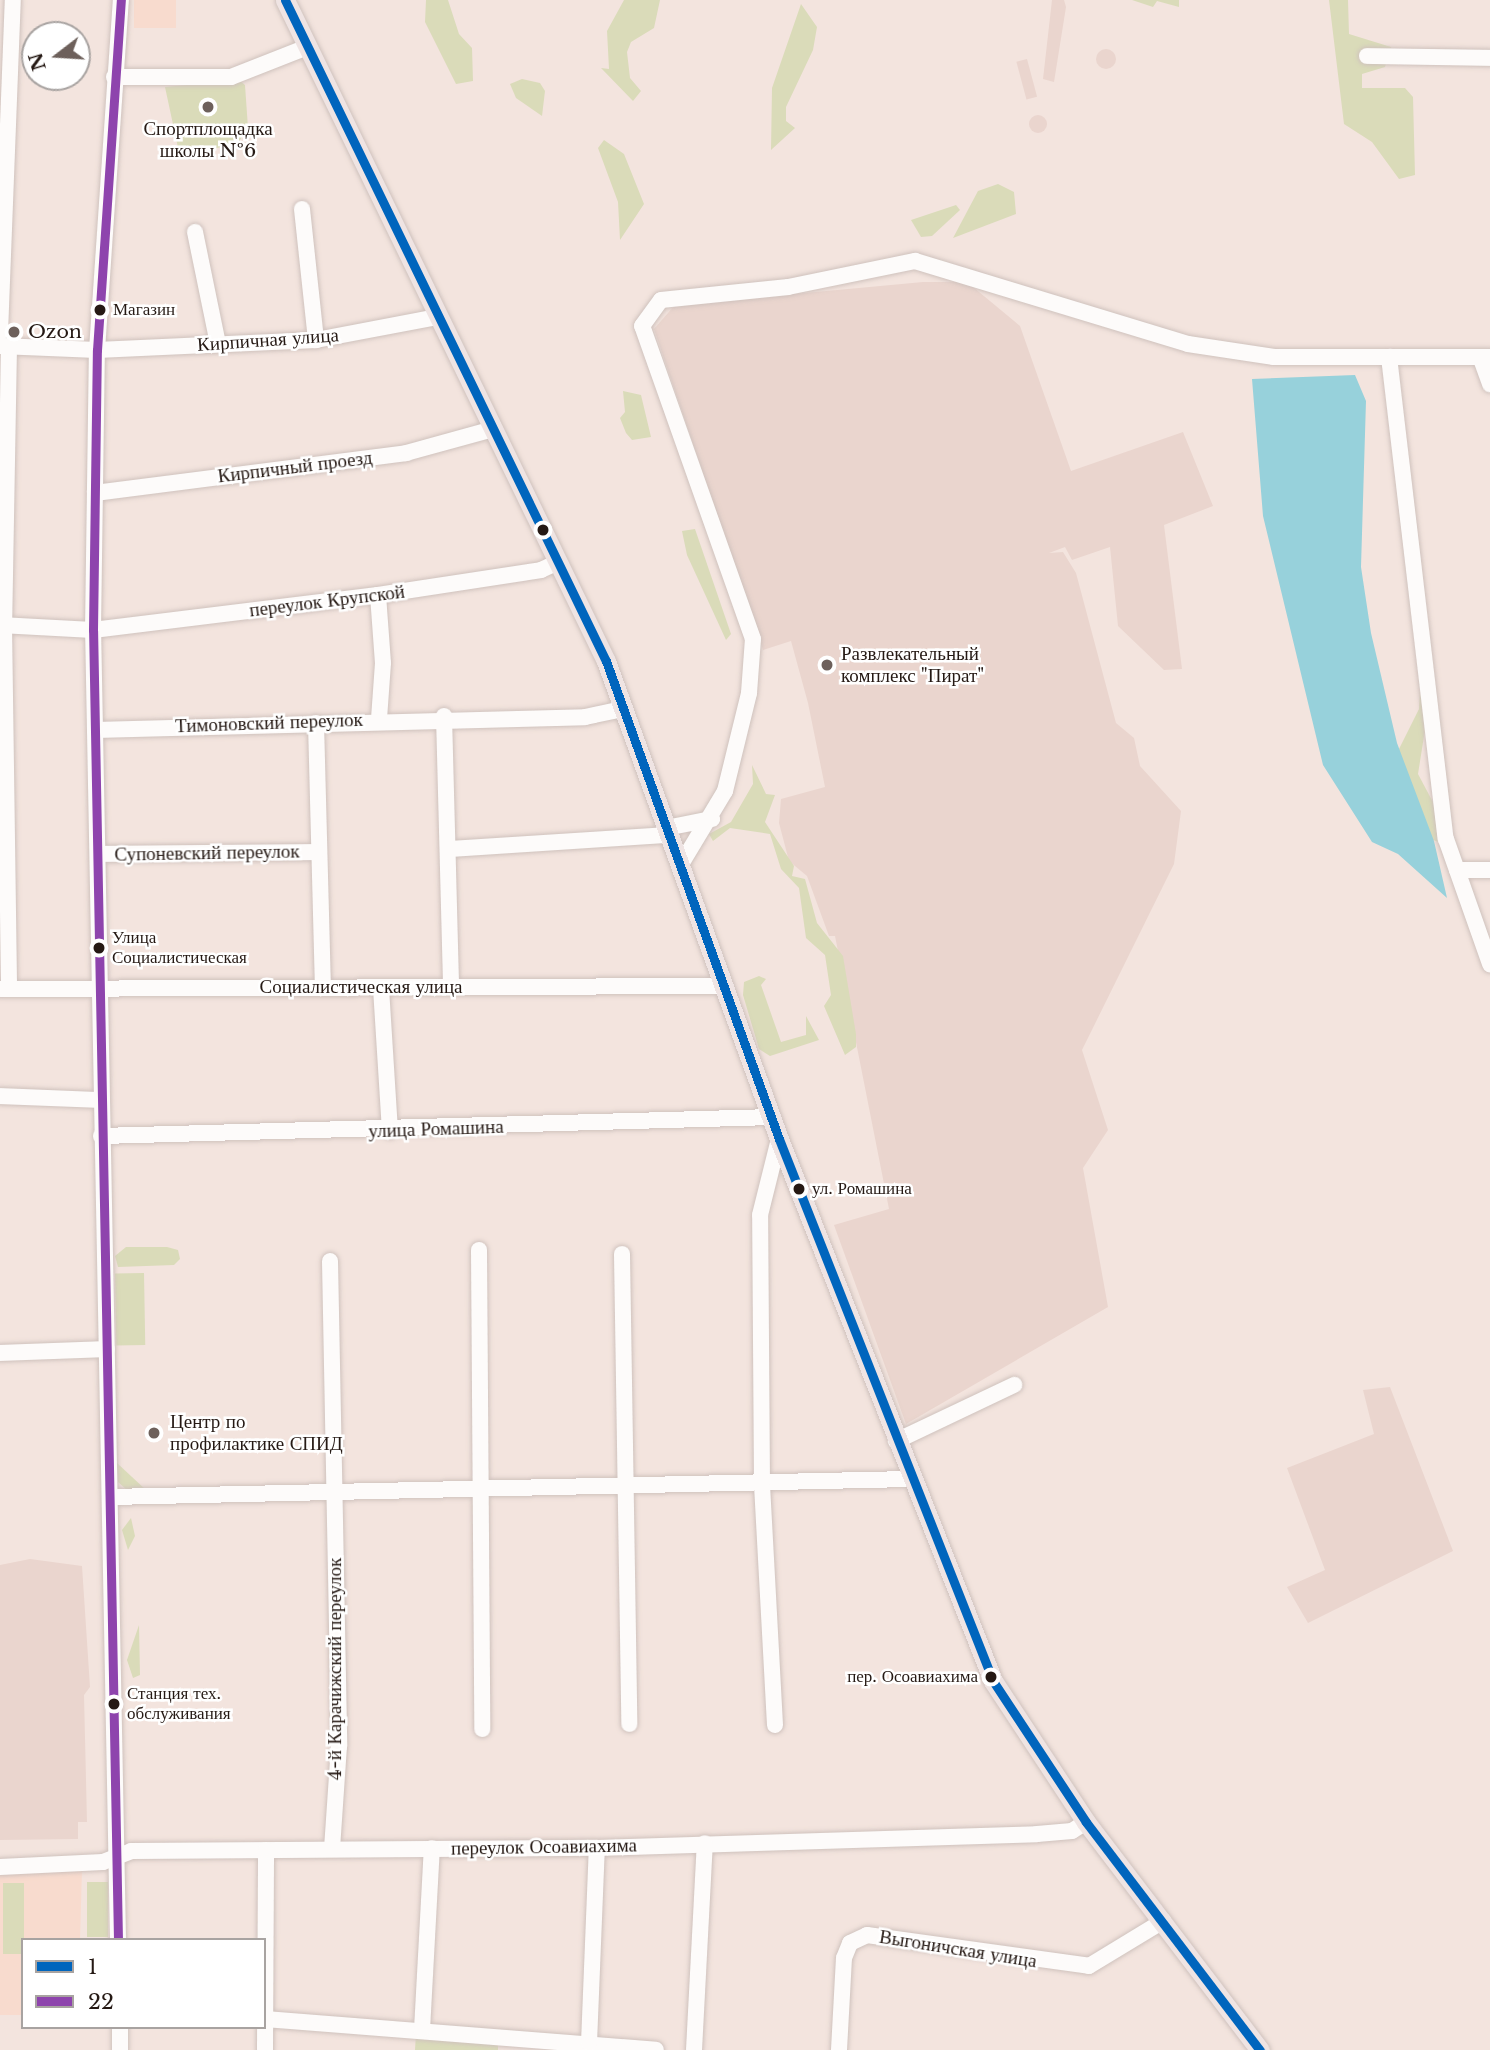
<!DOCTYPE html>
<html>
<head>
<meta charset="utf-8">
<style>
  body { margin:0 }
  #map { position:relative; width:1490px; height:2050px; overflow:hidden; background:#f3e4de; font-family:"Libre Baskerville",serif }
  div>[style] { position:absolute }
  .built>* { inset:0; background:#f8dbce; transform-origin:0 0 }
  .industrial>* { inset:0; background:#ead5ce; transform-origin:0 0 }
  .round { border-radius:50% }
  .green>* { inset:0; background:#dadbb9; transform-origin:0 0 }
  .water>* { inset:0; background:#97d1db }
  .roads { filter:drop-shadow(0 0 2px #cfc2bd) drop-shadow(0 0 2px #cfc2bd) }
  .minor>* { height:16px; margin:-8px; padding:0 8px; transform-origin:8px; border-radius:8px; background:#fdfbfa }
  .major>* { height:19px; margin:-9.5px; padding:0 9.5px; transform-origin:9.5px; border-radius:9.5px; background:#efe4e3 }
  .bus-1>* { height:9px; margin:-4.5px; padding:0 4.5px; transform-origin:4.5px; border-radius:4.5px; background:#0065bd }
  .bus-2>* { height:9px; margin:-4.5px; padding:0 4.5px; transform-origin:4.5px; border-radius:4.5px; background:#8e44ad }
  .dots>* { width:19px; height:19px; translate:-50% -50%; box-sizing:border-box; border:4px solid #fff; border-radius:50% }
  span { translate:-50% -50%; white-space:nowrap; text-align:center; line-height:1.15; -webkit-text-stroke:5px #fff; paint-order:stroke }
  .bus-label { font-size:17px; color:#251914 }
  .left { translate:0 -50%; text-align:left }
  .right { translate:-100% -50%; text-align:right }
  .poi-label { font-size:19px; color:#251914 }
  .street-label { font-size:19px; color:#251914 }
  .legend { position:absolute; left:21px; top:1938px; width:245px; height:91px; box-sizing:border-box; background:#fff; border:2px solid #a8a3a1; margin:0; padding:9px 12px; list-style:none; font-size:21px; color:#251914 }
  .legend li { display:flex; align-items:center; gap:14px; height:35px }
  .legend b { width:35px; border:2px solid #a8a3a1 }
  .north { position:absolute; left:21px; top:21px; width:70px; height:70px; box-sizing:border-box; background:#fff; border:2px solid #a8a3a1; border-radius:50%; rotate:253deg; font-size:19px; font-weight:700; line-height:28px; text-align:center; color:#251914 }
  .north::after { content:''; display:block; margin:auto; width:24px; height:32px; background:#6d605b; clip-path:polygon(50% 0,100% 100%,50% 72%,0 100%) }
</style>
</head>
<body>
<div id="map">
  <div class="built">
    <div style="left:134px;top:0;width:42px;height:28px"></div>
    <div style="clip-path:polygon(82px 1869px,80px 1940px,23px 1940px,23px 2015px,0 2015px,0 1871px)"></div>
  </div>
  <div class="industrial">
    <div style="clip-path:polygon(1052px 0,1064px 0,1066px 7px,1054px 82px,1043px 79px)"></div>
    <div class="round" style="left:1096px;top:49px;width:20px;height:20px"></div>
    <div style="left:1027px;top:59px;width:39px;height:11px;rotate:75deg"></div>
    <div class="round" style="left:1029px;top:115px;width:18px;height:18px"></div>
    <div style="clip-path:polygon(923px 282px,967px 282px,1020px 326px,1071px 471px,1183px 432px,1213px 506px,1164px 525px,1182px 669px,1164px 670px,1118px 626px,1110px 547px,1072px 560px,1065px 547px,1049px 553px,1063px 552px,1076px 573px,1116px 723px,1134px 738px,1140px 766px,1181px 811px,1174px 864px,1082px 1050px,1108px 1130px,1083px 1168px,1108px 1307px,906px 1424px,834px 1225px,889px 1209px,835px 936px,829px 936px,807px 876px,789px 861px,779px 823px,781px 799px,825px 787px,808px 703px,791px 641px,763px 650px,654px 329px,675px 305px)"></div>
    <div style="clip-path:polygon(1390px 1387px,1453px 1551px,1308px 1623px,1287px 1587px,1325px 1570px,1287px 1468px,1374px 1434px,1363px 1390px)"></div>
    <div style="clip-path:polygon(30px 1559px,82px 1566px,90px 1687px,84px 1695px,87px 1822px,78px 1822px,78px 1839px,0 1840px,0 1565px)"></div>
  </div>
  <div class="green">
    <div style="clip-path:polygon(426px 0,448px 0,459px 34px,472px 48px,473px 81px,456px 84px,425px 22px)"></div>
    <div style="clip-path:polygon(624px 0,660px 0,654px 28px,631px 42px,627px 52px,630px 78px,641px 91px,633px 101px,601px 68px,609px 69px,607px 31px)"></div>
    <div style="clip-path:polygon(1132px 0,1179px 0,1179px 7px,1157px 1px,1153px 7px)"></div>
    <div style="clip-path:polygon(1329px 0,1348px 0,1349px 34px,1391px 47px,1385px 67px,1362px 74px,1362px 88px,1405px 88px,1413px 97px,1415px 175px,1399px 179px,1372px 142px,1344px 124px)"></div>
    <div style="clip-path:polygon(801px 4px,817px 27px,813px 50px,786px 107px,786px 121px,795px 128px,771px 150px,772px 88px)"></div>
    <div style="clip-path:polygon(522px 79px,540px 83px,545px 91px,542px 116px,516px 98px,510px 84px)"></div>
    <div style="clip-path:polygon(239px 80px,245px 85px,248px 128px,238px 143px,180px 157px,165px 87px)"></div>
    <div style="clip-path:polygon(604px 140px,624px 154px,644px 204px,620px 240px,618px 202px,598px 148px)"></div>
    <div style="clip-path:polygon(998px 184px,1014px 192px,1016px 214px,953px 238px,978px 191px)"></div>
    <div style="clip-path:polygon(956px 205px,960px 210px,932px 236px,921px 237px,911px 220px)"></div>
    <div style="clip-path:polygon(623px 391px,641px 395px,651px 437px,632px 440px,626px 433px,620px 418px,625px 412px)"></div>
    <div style="clip-path:polygon(695px 529px,731px 634px,726px 640px,687px 555px,682px 531px)"></div>
    <div style="clip-path:polygon(1420px 690px,1425px 730px,1418px 774px,1435px 806px,1441px 843px,1428px 838px,1400px 764px,1399px 749px,1419px 709px)"></div>
    <div style="clip-path:polygon(752px 765px,766px 794px,775px 795px,765px 822px,794px 866px,792px 876px,805px 879px,817px 923px,843px 956px,856px 1034px,856px 1047px,845px 1055px,824px 1006px,831px 995px,825px 955px,806px 938px,799px 888px,781px 869px,770px 834px,730px 828px,713px 841px,709px 834px,731px 822px,753px 784px)"></div>
    <div style="clip-path:polygon(759px 976px,766px 979px,761px 985px,781px 1042px,806px 1035px,806px 1016px,819px 1040px,770px 1056px,759px 1049px,743px 995px,744px 982px)"></div>
    <div style="clip-path:polygon(126px 1247px,167px 1247px,178px 1250px,180px 1259px,174px 1265px,118px 1267px,115px 1256px)"></div>
    <div style="left:144px;top:1273px;width:72px;height:29px;rotate:89deg"></div>
    <div style="clip-path:polygon(117px 1463px,146px 1490px,127px 1490px,118px 1482px)"></div>
    <div style="clip-path:polygon(131px 1518px,135px 1536px,128px 1550px,122px 1530px)"></div>
    <div style="clip-path:polygon(139px 1625px,140px 1675px,133px 1678px,127px 1660px)"></div>
    <div style="left:87px;top:1882px;width:21px;height:55px"></div>
    <div style="left:3px;top:1883px;width:21px;height:71px"></div>
    <div style="clip-path:polygon(416px 2034px,498px 2043px,498px 2050px,415px 2050px)"></div>
  </div>
  <div class="water">
    <div style="clip-path:polygon(1355px 375px,1366px 401px,1361px 567px,1371px 633px,1397px 743px,1434px 841px,1447px 898px,1398px 854px,1372px 842px,1323px 765px,1263px 516px,1252px 379px)"></div>
  </div>
  <div class="roads">
    <div class="minor">
      <div style="left:1367px;top:56px;width:123px;rotate:0.9deg"></div>
      <div style="left:114px;top:77px;width:117px"></div>
      <div style="left:231px;top:77px;width:82px;rotate:-21.5deg"></div>
      <div style="left:302px;top:209px;width:132px;rotate:83.9deg"></div>
      <div style="left:195px;top:232px;width:114px;rotate:78.4deg"></div>
      <div style="left:0;top:333px;width:333px;rotate:-87.8deg"></div>
      <div style="left:0;top:346px;width:97px;rotate:2.4deg"></div>
      <div style="left:97px;top:350px;width:219px;rotate:-2.6deg"></div>
      <div style="left:316px;top:340px;width:124px;rotate:-10.7deg"></div>
      <div style="left:9px;top:346px;width:279px;rotate:91deg"></div>
      <div style="left:4px;top:625px;width:364px;rotate:89.2deg"></div>
      <div style="left:1389px;top:357px;width:485px;rotate:83.3deg"></div>
      <div style="left:1446px;top:839px;width:133px;rotate:70.6deg"></div>
      <div style="left:1481px;top:359px;width:27px;rotate:70deg"></div>
      <div style="left:95px;top:493px;width:314px;rotate:-7.3deg"></div>
      <div style="left:406px;top:453px;width:90px;rotate:-15.4deg"></div>
      <div style="left:378px;top:595px;width:68px;rotate:85.8deg"></div>
      <div style="left:383px;top:663px;width:56px;rotate:94.1deg"></div>
      <div style="left:0;top:625px;width:93px;rotate:3.1deg"></div>
      <div style="left:93px;top:630px;width:287px;rotate:-7deg"></div>
      <div style="left:378px;top:595px;width:165px;rotate:-8.7deg"></div>
      <div style="left:541px;top:570px;width:19px;rotate:-25deg"></div>
      <div style="left:444px;top:716px;width:271px;rotate:88.5deg"></div>
      <div style="left:316px;top:723px;width:264px;rotate:88.5deg"></div>
      <div style="left:95px;top:730px;width:490px;rotate:-1.5deg"></div>
      <div style="left:585px;top:717px;width:39px;rotate:-12deg"></div>
      <div style="left:666px;top:828px;width:47px;rotate:-11.1deg"></div>
      <div style="left:450px;top:849px;width:219px;rotate:-3.7deg"></div>
      <div style="left:98px;top:854px;width:218px;rotate:-0.5deg"></div>
      <div style="left:680px;top:866px;width:87px;rotate:-59deg"></div>
      <div style="left:725px;top:791px;width:101px;rotate:-76.2deg"></div>
      <div style="left:749px;top:693px;width:54px;rotate:-85.8deg"></div>
      <div style="left:753px;top:639px;width:332px;rotate:-109.5deg"></div>
      <div style="left:642px;top:326px;width:32px;rotate:-54deg"></div>
      <div style="left:661px;top:300px;width:128px;rotate:-5.8deg"></div>
      <div style="left:788px;top:287px;width:130px;rotate:-11.6deg"></div>
      <div style="left:915px;top:261px;width:285px;rotate:16.9deg"></div>
      <div style="left:1188px;top:344px;width:87px;rotate:8.6deg"></div>
      <div style="left:1274px;top:357px;width:216px"></div>
      <div style="left:1457px;top:870px;width:33px"></div>
      <div style="left:381px;top:988px;width:143px;rotate:86.4deg"></div>
      <div style="left:0;top:989px;width:722px;rotate:-0.24deg"></div>
      <div style="left:0;top:1096px;width:101px;rotate:2.3deg"></div>
      <div style="left:101px;top:1136px;width:670px;rotate:-1.62deg"></div>
      <div style="left:479px;top:1250px;width:479px;rotate:89.6deg"></div>
      <div style="left:622px;top:1254px;width:470px;rotate:89.1deg"></div>
      <div style="left:330px;top:1261px;width:485px;rotate:88.9deg"></div>
      <div style="left:339px;top:1746px;width:102px;rotate:93.9deg"></div>
      <div style="left:0;top:1353px;width:107px;rotate:-2.1deg"></div>
      <div style="left:896px;top:1441px;width:131px;rotate:-25.4deg"></div>
      <div style="left:110px;top:1497px;width:801px;rotate:-1.29deg"></div>
      <div style="left:775px;top:1725px;width:242px;rotate:-93.1deg"></div>
      <div style="left:762px;top:1483px;width:268px;rotate:-90.4deg"></div>
      <div style="left:760px;top:1215px;width:78px;rotate:-76deg"></div>
      <div style="left:0;top:1867px;width:103px;rotate:-2.8deg"></div>
      <div style="left:103px;top:1862px;width:30px;rotate:-21deg"></div>
      <div style="left:131px;top:1851px;width:466px;rotate:-0.4deg"></div>
      <div style="left:597px;top:1848px;width:440px;rotate:-1.8deg"></div>
      <div style="left:1037px;top:1834px;width:35px;rotate:-5deg"></div>
      <div style="left:1072px;top:1831px;width:17px;rotate:-33deg"></div>
      <div style="left:118px;top:1940px;width:1310px;rotate:-91.09deg"></div>
      <div style="left:93px;top:630px;width:280px;rotate:-89.2deg"></div>
      <div style="left:97px;top:350px;width:351px;rotate:-86.1deg"></div>
      <div style="left:265px;top:2019px;width:392px;rotate:4.5deg"></div>
      <div style="left:120px;top:2027px;width:23px;rotate:90deg"></div>
      <div style="left:422px;top:2030px;width:182px;rotate:-86.9deg"></div>
      <div style="left:589px;top:2043px;width:195px;rotate:-87.7deg"></div>
      <div style="left:265px;top:2050px;width:200px;rotate:-89.7deg"></div>
      <div style="left:694px;top:2050px;width:207px;rotate:-87deg"></div>
      <div style="left:839px;top:2050px;width:92px;rotate:-86.9deg"></div>
      <div style="left:844px;top:1958px;width:16px;rotate:-68deg"></div>
      <div style="left:850px;top:1943px;width:19px;rotate:-25deg"></div>
      <div style="left:867px;top:1935px;width:224px;rotate:7.9deg"></div>
      <div style="left:1089px;top:1966px;width:87px;rotate:-31.3deg"></div>
    </div>
    <div class="major">
      <div style="left:285px;top:0;width:735px;rotate:64.1deg"></div>
      <div style="left:606px;top:661px;width:508px;rotate:70.1deg"></div>
      <div style="left:779px;top:1139px;width:583px;rotate:68.45deg"></div>
      <div style="left:993px;top:1681px;width:169px;rotate:56.6deg"></div>
      <div style="left:1086px;top:1822px;width:287px;rotate:52.7deg"></div>
    </div>
  </div>
  <div class="bus-1">
    <div style="left:285px;top:0;width:735px;rotate:64.1deg"></div>
    <div style="left:606px;top:661px;width:508px;rotate:70.1deg"></div>
    <div style="left:779px;top:1139px;width:583px;rotate:68.45deg"></div>
    <div style="left:993px;top:1681px;width:169px;rotate:56.6deg"></div>
    <div style="left:1086px;top:1822px;width:287px;rotate:52.7deg"></div>
  </div>
  <div class="bus-2">
    <div style="left:118px;top:1940px;width:1310px;rotate:-91.09deg"></div>
    <div style="left:93px;top:630px;width:280px;rotate:-89.2deg"></div>
    <div style="left:97px;top:350px;width:351px;rotate:-86.1deg"></div>
  </div>
  <div class="dots">
    <div style="left:208px;top:107px;background:#6d605b"></div>
    <div style="left:100px;top:310px;background:#251914"></div>
    <div style="left:14px;top:332px;background:#6d605b"></div>
    <div style="left:543px;top:530px;background:#251914"></div>
    <div style="left:827px;top:665px;background:#6d605b"></div>
    <div style="left:99px;top:948px;background:#251914"></div>
    <div style="left:799px;top:1189px;background:#251914"></div>
    <div style="left:154px;top:1433px;background:#6d605b"></div>
    <div style="left:991px;top:1677px;background:#251914"></div>
    <div style="left:114px;top:1704px;background:#251914"></div>
  </div>
  <div class="bus-label">
    <span class="left" style="left:113px;top:310px">Магазин</span>
    <span class="left" style="left:112px;top:948px">Улица<br>Социалистическая</span>
    <span class="left" style="left:812px;top:1189px">ул. Ромашина</span>
    <span class="right" style="left:978px;top:1677px">пер. Осоавиахима</span>
    <span class="left" style="left:127px;top:1704px">Станция тех.<br>обслуживания</span>
  </div>
  <div class="poi-label">
    <span style="left:208px;top:140px">Спортплощадка<br>школы №6</span>
    <span class="left" style="left:28px;top:332px">Ozon</span>
    <span class="left" style="left:841px;top:665px">Развлекательный<br>комплекс "Пират"</span>
    <span class="left" style="left:170px;top:1433px">Центр по<br>профилактике СПИД</span>
  </div>
  <div class="street-label">
    <span style="left:268px;top:340px;rotate:-4deg">Кирпичная улица</span>
    <span style="left:295px;top:467px;rotate:-7deg">Кирпичный проезд</span>
    <span style="left:327px;top:601px;rotate:-7deg">переулок Крупской</span>
    <span style="left:269px;top:723px;rotate:-2deg">Тимоновский переулок</span>
    <span style="left:207px;top:853px;rotate:-1deg">Супоневский переулок</span>
    <span style="left:361px;top:987px">Социалистическая улица</span>
    <span style="left:436px;top:1129px;rotate:-2deg">улица Ромашина</span>
    <span style="left:335px;top:1669px;rotate:-90deg">4-й Карачижский переулок</span>
    <span style="left:544px;top:1847px;rotate:-1deg">переулок Осоавиахима</span>
    <span style="left:958px;top:1949px;rotate:9deg">Выгоничская улица</span>
  </div>
  <ul class="legend">
  <li><b style="height:9px;background:#0065bd"></b>1</li>
  <li><b style="height:9px;background:#8e44ad"></b>22</li>
  </ul>
  <div class="north">N</div>
</div>
</body>
</html>
